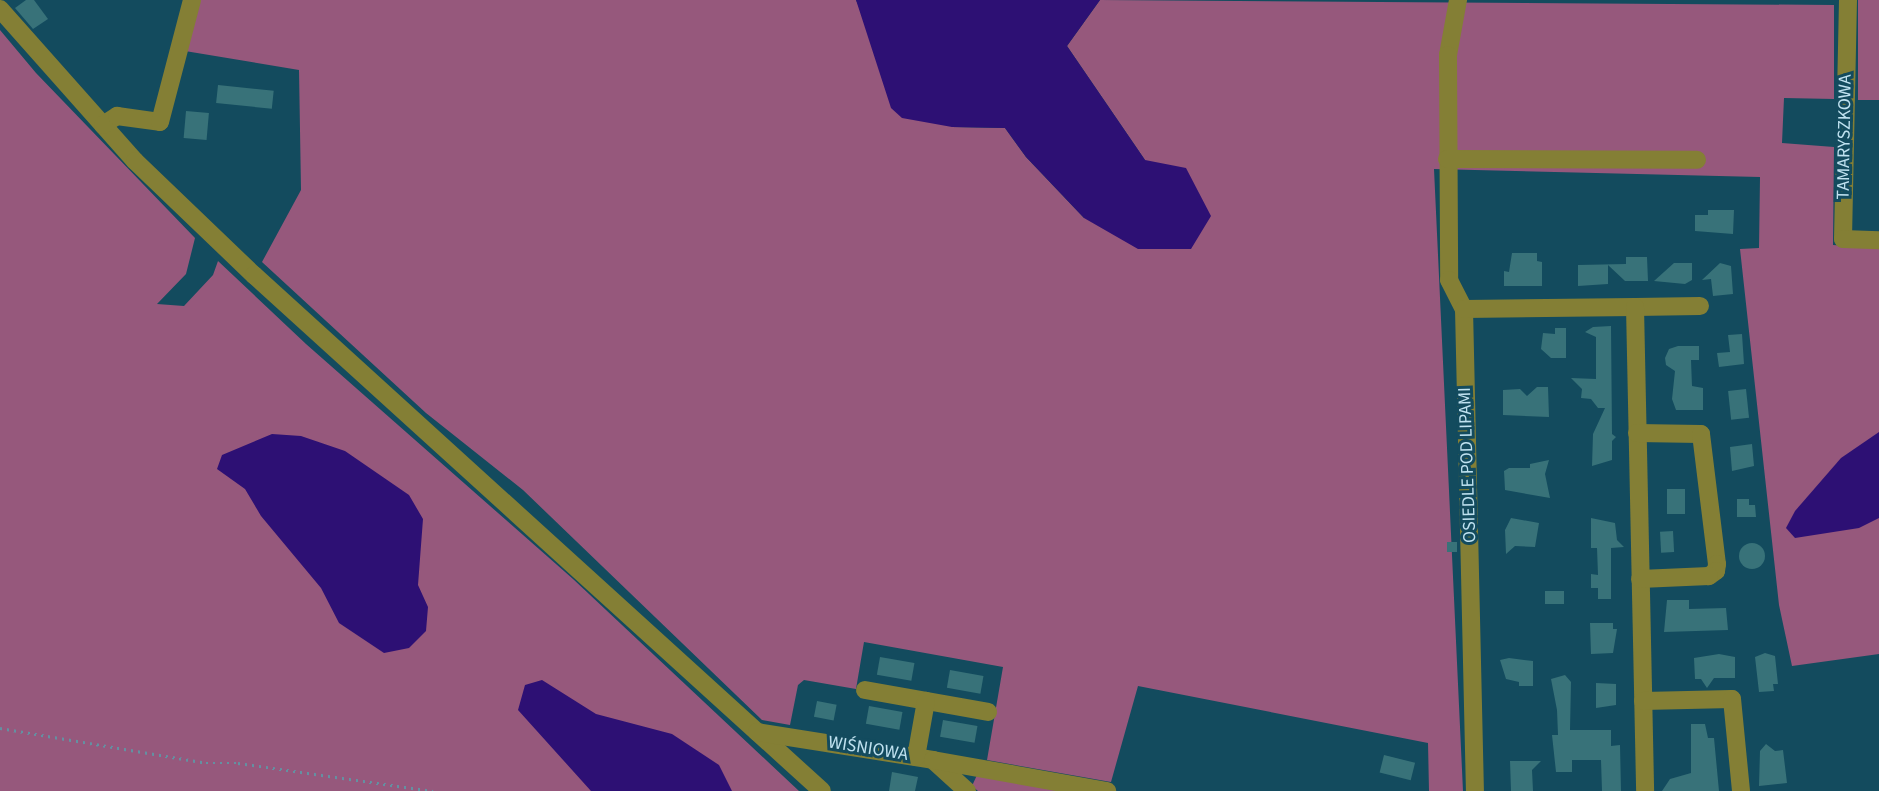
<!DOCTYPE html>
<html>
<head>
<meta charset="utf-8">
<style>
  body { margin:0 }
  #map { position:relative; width:1879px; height:791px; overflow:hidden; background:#134b5e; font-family:"Source Sans 3",sans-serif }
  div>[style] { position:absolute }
  .green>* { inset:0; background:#96587c; transform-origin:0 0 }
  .water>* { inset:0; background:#2d1074 }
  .building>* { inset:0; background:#387279; transform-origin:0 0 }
  .round { border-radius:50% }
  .path>* { height:2.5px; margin-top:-1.25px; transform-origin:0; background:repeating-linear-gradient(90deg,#6391a2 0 2px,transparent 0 7px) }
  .minor>* { height:18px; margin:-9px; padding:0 9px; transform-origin:9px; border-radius:9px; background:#847f35 }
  span { translate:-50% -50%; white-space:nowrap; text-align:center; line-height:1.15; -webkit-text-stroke:6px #134b5e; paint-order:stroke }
  .street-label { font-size:18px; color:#c0e2f0 }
</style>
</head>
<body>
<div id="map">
  <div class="green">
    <div style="clip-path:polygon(198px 0,856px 0,873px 39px,952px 127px,1005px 128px,1026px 157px,1084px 218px,1145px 160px,1067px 46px,1100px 0,1834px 5px,1834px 99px,1784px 98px,1782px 143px,1834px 147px,1833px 245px,1879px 248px,1879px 654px,1792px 666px,1779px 605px,1740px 249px,1759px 248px,1760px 177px,1434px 169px,1463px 791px,1429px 791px,1428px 743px,1138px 686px,1111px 782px,987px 760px,1003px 667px,864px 642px,856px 689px,804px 680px,798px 685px,790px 725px,762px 720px,523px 490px,426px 413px,262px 262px,301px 190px,299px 70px,185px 51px)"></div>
    <div style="left:1858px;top:0;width:21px;height:100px"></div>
    <div style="clip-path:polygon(0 30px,36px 73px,195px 238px,186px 274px,157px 304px,184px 306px,213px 275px,218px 261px,306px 344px,573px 579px,799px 791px,0 791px)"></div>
    <div style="clip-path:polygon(977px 775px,1065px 791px,978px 791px,972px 786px)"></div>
  </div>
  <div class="water">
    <div style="clip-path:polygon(856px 0,1100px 0,1067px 46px,1145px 160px,1186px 168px,1211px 216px,1191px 249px,1138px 249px,1084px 218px,1026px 157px,1005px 128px,952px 127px,902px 118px,891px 108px)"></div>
    <div style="clip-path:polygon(1879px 432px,1879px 518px,1859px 528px,1795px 538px,1786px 528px,1795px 511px,1841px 458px)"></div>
    <div style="clip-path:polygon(272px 434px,301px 436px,345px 451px,409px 495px,423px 519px,418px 585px,428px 607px,426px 631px,409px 648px,384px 653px,339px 623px,321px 588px,261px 516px,245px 489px,217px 469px,222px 455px)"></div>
    <div style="clip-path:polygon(542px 680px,596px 714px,672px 734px,719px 765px,732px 791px,591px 791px,518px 710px,525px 685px)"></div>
  </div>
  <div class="building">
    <div style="clip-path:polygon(26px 0,34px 0,48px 19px,33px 29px,15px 8px)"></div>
    <div style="left:218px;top:85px;width:56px;height:18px;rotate:6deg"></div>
    <div style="left:186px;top:111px;width:23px;height:27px;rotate:5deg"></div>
    <div style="clip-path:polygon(1708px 210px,1734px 210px,1733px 234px,1695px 231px,1695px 215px,1708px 215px)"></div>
    <div style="clip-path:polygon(1512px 253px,1537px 253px,1537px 261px,1542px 262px,1542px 286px,1504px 286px,1504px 271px,1509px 272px)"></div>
    <div style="clip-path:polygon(1626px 257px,1647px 257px,1648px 281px,1625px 281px,1608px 265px,1608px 284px,1578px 286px,1578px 265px,1626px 264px)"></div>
    <div style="clip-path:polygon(1674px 263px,1692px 263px,1692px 280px,1685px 284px,1654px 281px)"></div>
    <div style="clip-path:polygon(1720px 263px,1731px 266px,1733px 294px,1713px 296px,1711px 279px,1702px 280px)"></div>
    <div style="clip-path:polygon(1611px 326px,1612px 434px,1616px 437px,1612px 441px,1612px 460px,1592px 466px,1593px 434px,1605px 408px,1598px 408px,1591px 399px,1581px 398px,1582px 389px,1571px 378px,1596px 379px,1596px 337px,1585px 332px,1593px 327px)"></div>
    <div style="clip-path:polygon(1555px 328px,1566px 328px,1566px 358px,1551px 358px,1541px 349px,1543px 333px,1555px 334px)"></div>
    <div style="clip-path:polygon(1742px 334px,1744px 364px,1719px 367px,1717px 353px,1730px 352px,1728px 335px)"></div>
    <div style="clip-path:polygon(1678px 346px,1699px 346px,1699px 360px,1691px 360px,1692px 386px,1703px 388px,1703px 410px,1676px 410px,1672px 399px,1675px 371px,1666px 365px,1665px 358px,1669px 349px)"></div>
    <div style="clip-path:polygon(1537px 387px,1548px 387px,1549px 417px,1503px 415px,1503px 390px,1520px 389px,1527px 396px)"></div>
    <div style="left:1746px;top:389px;width:29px;height:18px;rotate:84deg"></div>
    <div style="clip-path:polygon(1752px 444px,1754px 466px,1732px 471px,1730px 447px)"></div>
    <div style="clip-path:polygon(1549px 460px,1545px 474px,1550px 498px,1505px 490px,1504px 471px,1509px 468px,1530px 468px,1530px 464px)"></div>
    <div style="left:1667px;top:489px;width:18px;height:25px"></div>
    <div style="clip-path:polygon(1737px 499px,1749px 499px,1749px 505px,1755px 505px,1756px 517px,1737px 517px)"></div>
    <div style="clip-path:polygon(1511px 518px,1539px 523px,1535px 547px,1515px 546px,1506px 554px,1505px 530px)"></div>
    <div style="clip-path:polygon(1591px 518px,1615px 523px,1617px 540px,1624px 547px,1611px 548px,1611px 599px,1598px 599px,1598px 588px,1591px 588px,1591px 574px,1598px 575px,1597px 548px,1591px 548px)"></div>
    <div style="left:1673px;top:531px;width:21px;height:13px;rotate:87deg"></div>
    <div style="left:1447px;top:542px;width:10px;height:10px"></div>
    <div class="round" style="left:1739px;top:543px;width:26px;height:26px"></div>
    <div style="left:1545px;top:591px;width:19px;height:13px"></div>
    <div style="clip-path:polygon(1667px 600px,1689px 600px,1689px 609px,1726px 608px,1728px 630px,1664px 632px)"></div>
    <div style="clip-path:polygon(1590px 623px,1613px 623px,1613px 629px,1617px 629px,1613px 653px,1591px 654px)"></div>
    <div style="clip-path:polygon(1765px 653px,1775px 656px,1778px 684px,1773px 684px,1774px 691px,1759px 692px,1755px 657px)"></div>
    <div style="clip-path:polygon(1719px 654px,1735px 657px,1735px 678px,1714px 678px,1707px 688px,1701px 679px,1695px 679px,1694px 658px)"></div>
    <div style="left:880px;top:657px;width:35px;height:18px;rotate:10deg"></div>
    <div style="clip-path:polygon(1509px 658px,1533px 661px,1533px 686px,1519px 686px,1519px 682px,1506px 679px,1500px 660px)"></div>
    <div style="left:950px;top:670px;width:34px;height:18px;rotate:10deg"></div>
    <div style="clip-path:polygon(1565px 675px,1571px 682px,1570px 730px,1611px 730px,1611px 746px,1620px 745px,1621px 791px,1602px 791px,1601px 760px,1572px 760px,1572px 772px,1556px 772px,1552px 735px,1558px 735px,1557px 710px,1551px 679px)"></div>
    <div style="clip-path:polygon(1596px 683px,1616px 684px,1616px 705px,1596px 708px)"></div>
    <div style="left:817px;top:701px;width:20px;height:16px;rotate:11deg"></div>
    <div style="left:869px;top:706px;width:34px;height:18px;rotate:10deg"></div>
    <div style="left:943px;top:720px;width:35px;height:17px;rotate:10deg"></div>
    <div style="clip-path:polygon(1691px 724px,1705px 724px,1708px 738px,1714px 738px,1719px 791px,1662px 791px,1670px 779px,1691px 773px)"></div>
    <div style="clip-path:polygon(1766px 744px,1775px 751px,1783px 750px,1787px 783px,1759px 786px,1760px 751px)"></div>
    <div style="left:1384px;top:755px;width:32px;height:18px;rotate:14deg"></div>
    <div style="clip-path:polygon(1510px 761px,1541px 761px,1532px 770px,1533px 791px,1511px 791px)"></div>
    <div style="clip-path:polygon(892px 772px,918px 777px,915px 791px,889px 791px)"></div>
  </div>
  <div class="path">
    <div style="left:0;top:728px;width:209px;rotate:9.6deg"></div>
    <div style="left:206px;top:763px;width:32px"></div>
    <div style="left:238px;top:763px;width:197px;rotate:8.2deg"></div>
  </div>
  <div class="minor">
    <div style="left:1458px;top:0;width:56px;rotate:100.3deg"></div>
    <div style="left:1448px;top:55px;width:225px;rotate:89.7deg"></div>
    <div style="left:1449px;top:280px;width:33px;rotate:63deg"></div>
    <div style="left:1464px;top:309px;width:482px;rotate:88.7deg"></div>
    <div style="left:1848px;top:0;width:239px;rotate:91.2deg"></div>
    <div style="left:1843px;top:239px;width:36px;rotate:2deg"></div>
    <div style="left:0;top:9px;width:203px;rotate:48.4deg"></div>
    <div style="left:135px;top:161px;width:165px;rotate:43.8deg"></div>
    <div style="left:254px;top:275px;width:767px;rotate:42.25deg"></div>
    <div style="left:103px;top:125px;width:17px;rotate:-33deg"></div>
    <div style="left:117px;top:116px;width:43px;rotate:7.9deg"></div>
    <div style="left:160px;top:122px;width:126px;rotate:-75.3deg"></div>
    <div style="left:1447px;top:159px;width:250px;rotate:0.2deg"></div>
    <div style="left:1635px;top:307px;width:65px;rotate:-0.9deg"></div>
    <div style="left:1464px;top:309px;width:171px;rotate:-0.7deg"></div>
    <div style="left:1635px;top:307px;width:484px;rotate:88.8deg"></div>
    <div style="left:1637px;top:433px;width:64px;rotate:0.9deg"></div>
    <div style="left:1701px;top:434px;width:131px;rotate:83deg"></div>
    <div style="left:1717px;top:564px;width:7px;rotate:98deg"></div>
    <div style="left:1716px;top:571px;width:9px;rotate:144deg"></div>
    <div style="left:1709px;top:576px;width:69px;rotate:177.5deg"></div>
    <div style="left:865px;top:690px;width:125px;rotate:10.1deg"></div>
    <div style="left:1643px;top:701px;width:89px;rotate:-1.3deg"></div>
    <div style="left:1732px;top:699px;width:92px;rotate:84.4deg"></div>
    <div style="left:757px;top:732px;width:178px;rotate:9deg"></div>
    <div style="left:933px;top:760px;width:46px;rotate:42.4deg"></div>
    <div style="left:916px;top:757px;width:57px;rotate:-79.9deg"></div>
    <div style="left:933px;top:760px;width:177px;rotate:10.1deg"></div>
  </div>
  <div class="street-label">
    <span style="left:1845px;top:137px;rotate:-89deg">TAMARYSZKOWA</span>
    <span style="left:1468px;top:465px;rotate:-92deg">OSIEDLE POD LIPAMI</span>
    <span style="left:868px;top:749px;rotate:9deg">WIŚNIOWA</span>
  </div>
</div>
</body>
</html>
